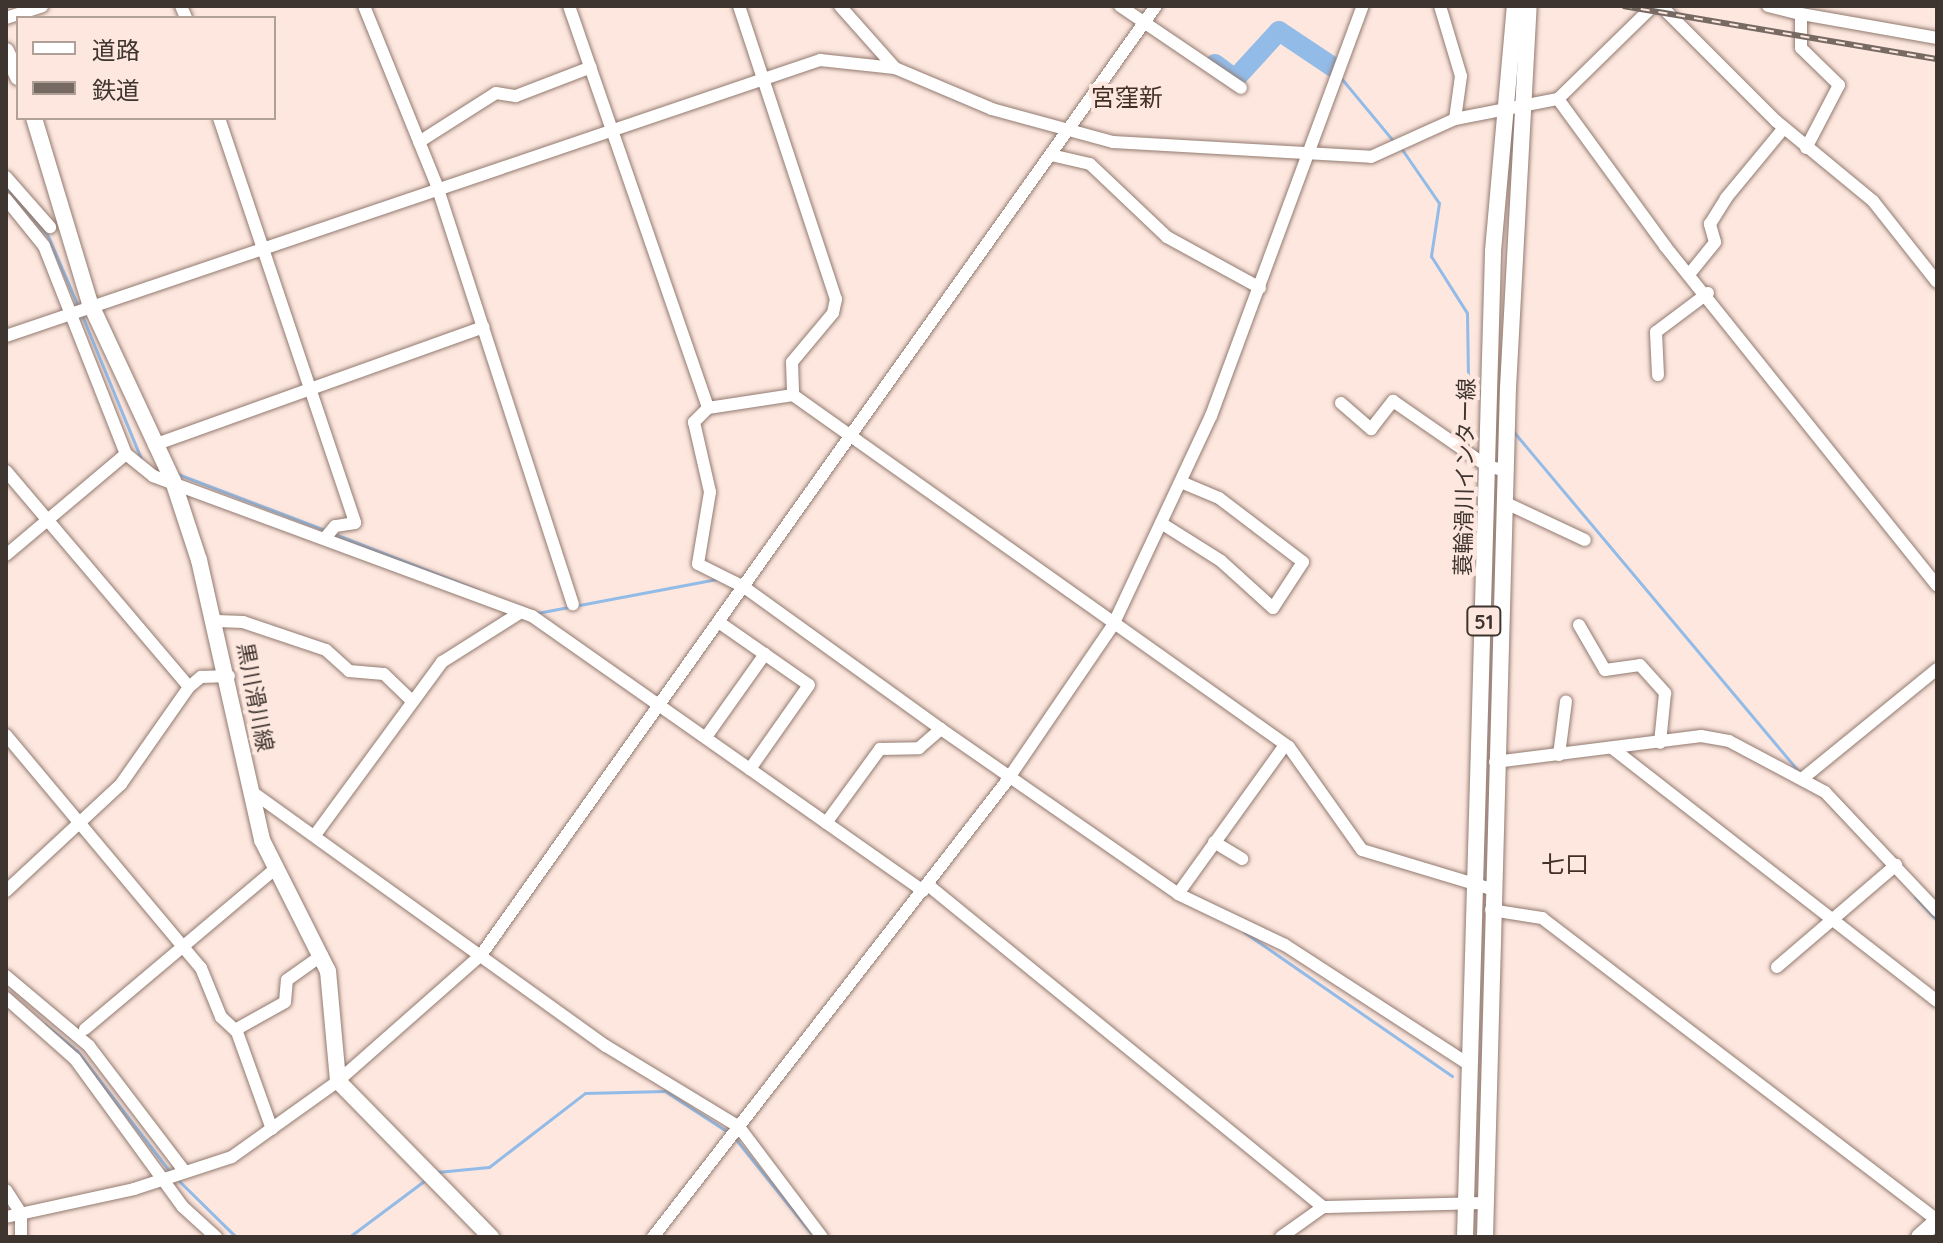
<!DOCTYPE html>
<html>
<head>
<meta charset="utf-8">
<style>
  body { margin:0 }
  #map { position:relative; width:1943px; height:1243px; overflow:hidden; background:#fde7de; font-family:Quicksand,"Noto Sans JP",sans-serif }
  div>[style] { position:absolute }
  .stream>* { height:3px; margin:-1.5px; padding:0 1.5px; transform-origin:1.5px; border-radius:1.5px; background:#93bbe7 }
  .river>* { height:20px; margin:-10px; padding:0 10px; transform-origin:10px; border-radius:10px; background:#93bbe7 }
  .roads { filter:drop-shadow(0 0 2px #927a70) drop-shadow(0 0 2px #927a70) }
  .minor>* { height:12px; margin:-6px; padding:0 6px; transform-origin:6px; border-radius:6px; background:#fff }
  .major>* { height:16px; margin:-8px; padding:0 8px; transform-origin:8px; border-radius:8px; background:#fff }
  .rail>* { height:6px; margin-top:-3px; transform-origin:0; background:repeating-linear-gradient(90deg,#fde7de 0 9px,#776a63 0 18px); box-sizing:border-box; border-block:2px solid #776a63 }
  span { translate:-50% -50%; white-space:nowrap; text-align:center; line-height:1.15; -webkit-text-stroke:8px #fde7de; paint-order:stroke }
  .shield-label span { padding:2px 6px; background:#fde7de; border:2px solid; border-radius:6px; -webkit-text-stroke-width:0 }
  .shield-label { font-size:20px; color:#3f3530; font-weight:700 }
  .street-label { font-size:22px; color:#3f3530 }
  .neighbourhood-label { font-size:24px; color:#432f26 }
  .frame { position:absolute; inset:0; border:8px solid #3f3530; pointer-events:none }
  .legend { position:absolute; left:16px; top:16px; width:260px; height:104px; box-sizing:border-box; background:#fde7de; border:2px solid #b1a098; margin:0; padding:10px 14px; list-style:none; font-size:24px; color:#3f3530 }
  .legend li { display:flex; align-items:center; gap:16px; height:40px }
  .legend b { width:40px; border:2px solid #b1a098 }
</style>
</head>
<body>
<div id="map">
  <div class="stream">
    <div style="left:1341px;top:78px;width:85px;rotate:50.3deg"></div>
    <div style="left:1401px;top:148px;width:67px;rotate:55.4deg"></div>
    <div style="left:1439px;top:203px;width:54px;rotate:98.6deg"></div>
    <div style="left:1431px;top:256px;width:67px;rotate:57.7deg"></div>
    <div style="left:1467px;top:313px;width:64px;rotate:89.1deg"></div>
    <div style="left:1468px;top:377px;width:23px;rotate:52deg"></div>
    <div style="left:6px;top:187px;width:62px;rotate:48.9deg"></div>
    <div style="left:47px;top:234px;width:78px;rotate:66.7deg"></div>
    <div style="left:81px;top:313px;width:160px;rotate:67.6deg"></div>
    <div style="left:1513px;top:431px;width:444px;rotate:50deg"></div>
    <div style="left:175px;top:473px;width:160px;rotate:20.8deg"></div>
    <div style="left:332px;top:533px;width:157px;rotate:21.3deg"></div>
    <div style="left:537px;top:613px;width:183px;rotate:-10.7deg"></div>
    <div style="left:1915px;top:897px;width:33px;rotate:47deg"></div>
    <div style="left:1244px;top:932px;width:253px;rotate:34.7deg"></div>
    <div style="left:44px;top:1024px;width:43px;rotate:39.3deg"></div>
    <div style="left:77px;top:1051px;width:154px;rotate:52.4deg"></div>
    <div style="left:734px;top:1137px;width:128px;rotate:51.3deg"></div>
    <div style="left:437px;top:1172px;width:52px;rotate:-5.5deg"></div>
    <div style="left:489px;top:1167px;width:121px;rotate:-37.6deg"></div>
    <div style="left:585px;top:1093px;width:80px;rotate:-1.4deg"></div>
    <div style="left:665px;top:1091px;width:75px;rotate:33.1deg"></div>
    <div style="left:176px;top:1178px;width:84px;rotate:44.5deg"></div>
    <div style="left:349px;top:1237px;width:99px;rotate:-36.8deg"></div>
  </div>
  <div class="river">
    <div style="left:1215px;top:64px;width:25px;rotate:37deg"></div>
    <div style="left:1235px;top:79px;width:65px;rotate:-47.5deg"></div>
    <div style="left:1279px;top:31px;width:65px;rotate:33.7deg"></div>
  </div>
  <div class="roads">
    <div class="minor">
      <div style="left:181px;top:6px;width:13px;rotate:67deg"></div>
      <div style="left:364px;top:6px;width:194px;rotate:67.9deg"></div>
      <div style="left:437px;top:186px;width:440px;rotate:72deg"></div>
      <div style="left:569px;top:6px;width:425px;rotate:70.9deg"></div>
      <div style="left:708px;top:408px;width:86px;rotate:-8.7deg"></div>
      <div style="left:793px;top:395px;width:608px;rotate:35.36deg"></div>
      <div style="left:1289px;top:747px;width:126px;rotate:54.7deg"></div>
      <div style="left:1362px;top:850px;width:135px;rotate:16.8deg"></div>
      <div style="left:739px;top:6px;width:309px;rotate:71.7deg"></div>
      <div style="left:836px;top:299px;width:14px;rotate:102deg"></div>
      <div style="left:833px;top:313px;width:64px;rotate:129.9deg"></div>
      <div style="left:792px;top:362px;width:33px;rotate:88deg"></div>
      <div style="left:840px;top:6px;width:83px;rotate:48.4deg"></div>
      <div style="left:1120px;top:6px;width:146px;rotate:34.1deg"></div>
      <div style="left:1440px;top:6px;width:73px;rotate:73.3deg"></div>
      <div style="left:1461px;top:76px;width:43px;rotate:97.9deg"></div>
      <div style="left:1455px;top:119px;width:105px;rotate:-11deg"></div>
      <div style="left:1558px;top:99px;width:133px;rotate:-44.4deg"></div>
      <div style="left:1661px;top:6px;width:163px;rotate:45deg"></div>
      <div style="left:1776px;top:121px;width:126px;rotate:39.5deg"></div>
      <div style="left:1873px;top:201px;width:103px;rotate:51.7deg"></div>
      <div style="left:1768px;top:6px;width:34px;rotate:14deg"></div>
      <div style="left:1801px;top:14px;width:34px;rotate:90deg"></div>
      <div style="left:1801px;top:48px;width:53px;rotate:44.2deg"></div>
      <div style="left:1839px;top:85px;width:71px;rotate:117.6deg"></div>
      <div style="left:1801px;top:14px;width:138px;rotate:10deg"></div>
      <div style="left:6px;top:18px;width:38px;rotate:-18deg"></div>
      <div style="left:1558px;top:99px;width:182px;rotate:53.9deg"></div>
      <div style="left:1665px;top:246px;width:435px;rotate:51.3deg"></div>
      <div style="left:219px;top:118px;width:427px;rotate:71.4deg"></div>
      <div style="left:355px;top:523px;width:20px;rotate:171deg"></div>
      <div style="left:335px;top:526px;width:14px;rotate:129deg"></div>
      <div style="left:419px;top:142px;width:91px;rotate:-32.5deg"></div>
      <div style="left:496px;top:93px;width:20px;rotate:9deg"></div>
      <div style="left:516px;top:96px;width:80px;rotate:-21.1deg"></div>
      <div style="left:1051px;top:155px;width:40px;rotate:13deg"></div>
      <div style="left:1090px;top:164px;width:106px;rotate:43.5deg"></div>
      <div style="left:1167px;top:237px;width:106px;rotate:28.7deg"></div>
      <div style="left:6px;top:177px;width:67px;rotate:48.7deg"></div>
      <div style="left:6px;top:199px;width:60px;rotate:51deg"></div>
      <div style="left:44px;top:246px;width:224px;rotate:68.5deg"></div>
      <div style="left:1691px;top:272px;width:38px;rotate:-51deg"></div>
      <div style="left:1715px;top:242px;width:19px;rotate:-106deg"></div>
      <div style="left:1710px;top:224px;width:31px;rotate:-58deg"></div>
      <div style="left:1726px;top:198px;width:91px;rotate:-50.4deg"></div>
      <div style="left:6px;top:336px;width:860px;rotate:-18.73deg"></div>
      <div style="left:820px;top:60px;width:75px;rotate:6.1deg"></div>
      <div style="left:895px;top:68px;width:105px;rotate:22.9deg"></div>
      <div style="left:992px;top:109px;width:125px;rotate:15.3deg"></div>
      <div style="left:1113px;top:142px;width:258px;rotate:3.3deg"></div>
      <div style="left:1371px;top:157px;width:92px;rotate:-24.3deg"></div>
      <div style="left:1658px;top:375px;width:43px;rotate:-92.7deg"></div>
      <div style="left:1656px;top:332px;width:65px;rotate:-36.9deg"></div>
      <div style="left:1341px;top:403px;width:40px;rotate:41deg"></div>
      <div style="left:1371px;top:429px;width:36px;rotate:-52deg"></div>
      <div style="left:1393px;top:401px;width:114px;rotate:34.7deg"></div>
      <div style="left:1487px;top:466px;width:21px;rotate:14deg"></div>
      <div style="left:708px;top:408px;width:20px;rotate:135deg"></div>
      <div style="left:694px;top:422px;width:72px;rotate:77.1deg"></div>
      <div style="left:710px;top:492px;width:73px;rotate:99.5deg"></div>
      <div style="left:698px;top:564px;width:51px;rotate:26.6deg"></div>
      <div style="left:744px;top:587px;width:243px;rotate:35.8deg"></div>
      <div style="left:154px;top:445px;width:350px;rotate:-19.7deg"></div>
      <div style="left:6px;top:471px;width:283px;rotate:49.7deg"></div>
      <div style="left:1506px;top:503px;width:87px;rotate:25.1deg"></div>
      <div style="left:1161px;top:523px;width:71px;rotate:32.3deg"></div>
      <div style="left:1221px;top:561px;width:70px;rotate:42.1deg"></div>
      <div style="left:1273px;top:608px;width:55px;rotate:-56.9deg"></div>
      <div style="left:1303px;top:562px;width:106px;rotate:-142.7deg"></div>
      <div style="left:1219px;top:498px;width:41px;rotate:-157.2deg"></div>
      <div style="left:6px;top:555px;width:157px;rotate:-40.1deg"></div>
      <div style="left:126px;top:454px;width:35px;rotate:39deg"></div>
      <div style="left:153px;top:476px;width:404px;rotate:20.3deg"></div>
      <div style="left:532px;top:616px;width:478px;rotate:35.1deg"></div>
      <div style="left:217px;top:621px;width:26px;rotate:2deg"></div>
      <div style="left:243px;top:622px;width:88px;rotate:18.6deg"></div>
      <div style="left:326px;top:650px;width:31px;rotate:42deg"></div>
      <div style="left:349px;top:671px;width:35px;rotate:5deg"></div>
      <div style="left:384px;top:674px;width:36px;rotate:44deg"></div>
      <div style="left:720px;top:623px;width:108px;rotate:34.9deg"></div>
      <div style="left:809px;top:685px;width:103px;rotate:125.1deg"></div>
      <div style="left:1579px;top:625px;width:52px;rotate:60deg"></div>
      <div style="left:1605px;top:670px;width:35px;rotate:-8deg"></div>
      <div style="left:1640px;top:665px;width:38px;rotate:48deg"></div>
      <div style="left:1665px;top:693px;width:50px;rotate:95.7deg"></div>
      <div style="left:6px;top:735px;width:304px;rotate:50.1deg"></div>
      <div style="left:201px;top:968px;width:53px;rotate:67.8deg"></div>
      <div style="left:221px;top:1017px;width:22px;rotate:43deg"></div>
      <div style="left:237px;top:1032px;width:103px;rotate:70.2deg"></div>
      <div style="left:706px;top:737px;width:102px;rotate:-54.6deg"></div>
      <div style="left:1285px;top:745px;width:183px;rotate:125.7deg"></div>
      <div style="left:1178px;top:894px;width:119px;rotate:25.5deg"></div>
      <div style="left:1285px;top:945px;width:221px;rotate:33deg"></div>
      <div style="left:1612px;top:748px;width:412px;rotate:37.9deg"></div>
      <div style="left:1559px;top:755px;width:54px;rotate:-82.6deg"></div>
      <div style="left:1495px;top:762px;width:208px;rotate:-7.2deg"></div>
      <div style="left:1701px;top:736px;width:28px;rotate:10deg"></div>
      <div style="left:1729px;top:741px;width:109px;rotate:28deg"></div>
      <div style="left:1825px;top:792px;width:163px;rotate:46.7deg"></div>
      <div style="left:1802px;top:779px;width:174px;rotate:-39.2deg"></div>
      <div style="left:251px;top:791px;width:437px;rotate:35.7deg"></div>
      <div style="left:606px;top:1046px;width:156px;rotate:31.3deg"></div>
      <div style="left:739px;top:1127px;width:138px;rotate:53deg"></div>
      <div style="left:826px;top:823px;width:92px;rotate:-53.9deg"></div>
      <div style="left:880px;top:749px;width:39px;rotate:-1deg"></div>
      <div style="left:919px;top:748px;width:29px;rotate:-41deg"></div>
      <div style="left:941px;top:729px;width:289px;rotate:34.8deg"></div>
      <div style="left:315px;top:835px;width:215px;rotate:-53.7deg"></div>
      <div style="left:442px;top:662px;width:93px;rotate:-32.3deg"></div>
      <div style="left:1214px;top:842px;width:33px;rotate:31deg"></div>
      <div style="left:928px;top:885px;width:510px;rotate:39.19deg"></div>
      <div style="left:6px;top:891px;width:157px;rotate:-42.9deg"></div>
      <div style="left:121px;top:784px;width:118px;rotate:-55deg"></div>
      <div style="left:189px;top:687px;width:16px;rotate:-40deg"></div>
      <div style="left:201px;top:677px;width:28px;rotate:-2deg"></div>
      <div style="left:1491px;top:910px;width:52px;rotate:8.9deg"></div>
      <div style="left:1542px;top:918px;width:497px;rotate:37.4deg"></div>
      <div style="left:1777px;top:967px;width:157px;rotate:-40.6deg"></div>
      <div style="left:6px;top:976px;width:109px;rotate:40.1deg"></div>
      <div style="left:89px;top:1046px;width:158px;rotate:52.7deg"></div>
      <div style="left:6px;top:998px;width:92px;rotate:41.5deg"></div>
      <div style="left:75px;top:1059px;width:183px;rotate:53.9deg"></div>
      <div style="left:183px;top:1207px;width:45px;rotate:42.3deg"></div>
      <div style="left:85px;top:1029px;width:248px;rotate:-40.1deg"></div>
      <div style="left:235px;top:1030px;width:57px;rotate:-29.2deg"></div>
      <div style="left:285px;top:1002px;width:22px;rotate:-85deg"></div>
      <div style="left:287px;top:980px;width:43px;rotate:-35.5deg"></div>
      <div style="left:6px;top:1190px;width:27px;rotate:57deg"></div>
      <div style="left:21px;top:1213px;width:24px;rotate:90deg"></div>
      <div style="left:6px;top:1217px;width:131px;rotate:-12.3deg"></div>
      <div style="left:134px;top:1189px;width:103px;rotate:-18.1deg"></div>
      <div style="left:232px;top:1157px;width:130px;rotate:-35.6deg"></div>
      <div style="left:338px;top:1081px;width:191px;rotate:-41.4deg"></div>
      <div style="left:481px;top:955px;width:1165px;rotate:-54.58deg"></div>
      <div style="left:653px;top:1237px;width:576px;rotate:-52.19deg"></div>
      <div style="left:1006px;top:782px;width:190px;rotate:-55.7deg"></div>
      <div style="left:1113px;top:625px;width:231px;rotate:-64.9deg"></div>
      <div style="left:1211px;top:416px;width:437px;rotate:-69.7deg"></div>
      <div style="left:1281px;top:1237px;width:52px;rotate:-35.5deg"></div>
      <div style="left:1323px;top:1207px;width:164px;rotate:-1.4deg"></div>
    </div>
    <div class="major">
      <div style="left:6px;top:51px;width:29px;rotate:65deg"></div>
      <div style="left:34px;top:118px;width:193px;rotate:73.2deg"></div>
      <div style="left:90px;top:303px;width:196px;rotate:65deg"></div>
      <div style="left:173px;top:481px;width:83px;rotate:71.8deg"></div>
      <div style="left:199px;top:560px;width:287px;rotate:77.3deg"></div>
      <div style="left:262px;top:840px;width:147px;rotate:63.3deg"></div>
      <div style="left:328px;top:971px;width:110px;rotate:84.8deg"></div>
      <div style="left:338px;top:1081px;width:219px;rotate:45.6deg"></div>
      <div style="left:1465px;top:1237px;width:986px;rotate:-88.37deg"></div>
      <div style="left:1493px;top:251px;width:246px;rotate:-84.9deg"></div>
      <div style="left:1485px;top:1237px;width:849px;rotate:-88.45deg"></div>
      <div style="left:1508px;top:388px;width:383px;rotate:-86.9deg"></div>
      <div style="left:1919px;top:1237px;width:24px;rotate:-42deg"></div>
    </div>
  </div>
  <div class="rail">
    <div style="left:1623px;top:6px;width:318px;rotate:9.6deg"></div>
  </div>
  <div class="shield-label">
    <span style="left:1484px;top:621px">51</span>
  </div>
  <div class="street-label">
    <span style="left:1465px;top:477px;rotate:-89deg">蓑輪滑川インター線</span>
    <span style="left:255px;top:697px;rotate:79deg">黒川滑川線</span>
  </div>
  <div class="neighbourhood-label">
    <span style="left:1127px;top:98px">宮窪新</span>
    <span style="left:1565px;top:865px">七口</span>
  </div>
  <div class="frame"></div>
  <ul class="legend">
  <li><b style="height:10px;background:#fff"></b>道路</li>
  <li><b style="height:10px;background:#776a63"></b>鉄道</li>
  </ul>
</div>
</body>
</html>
